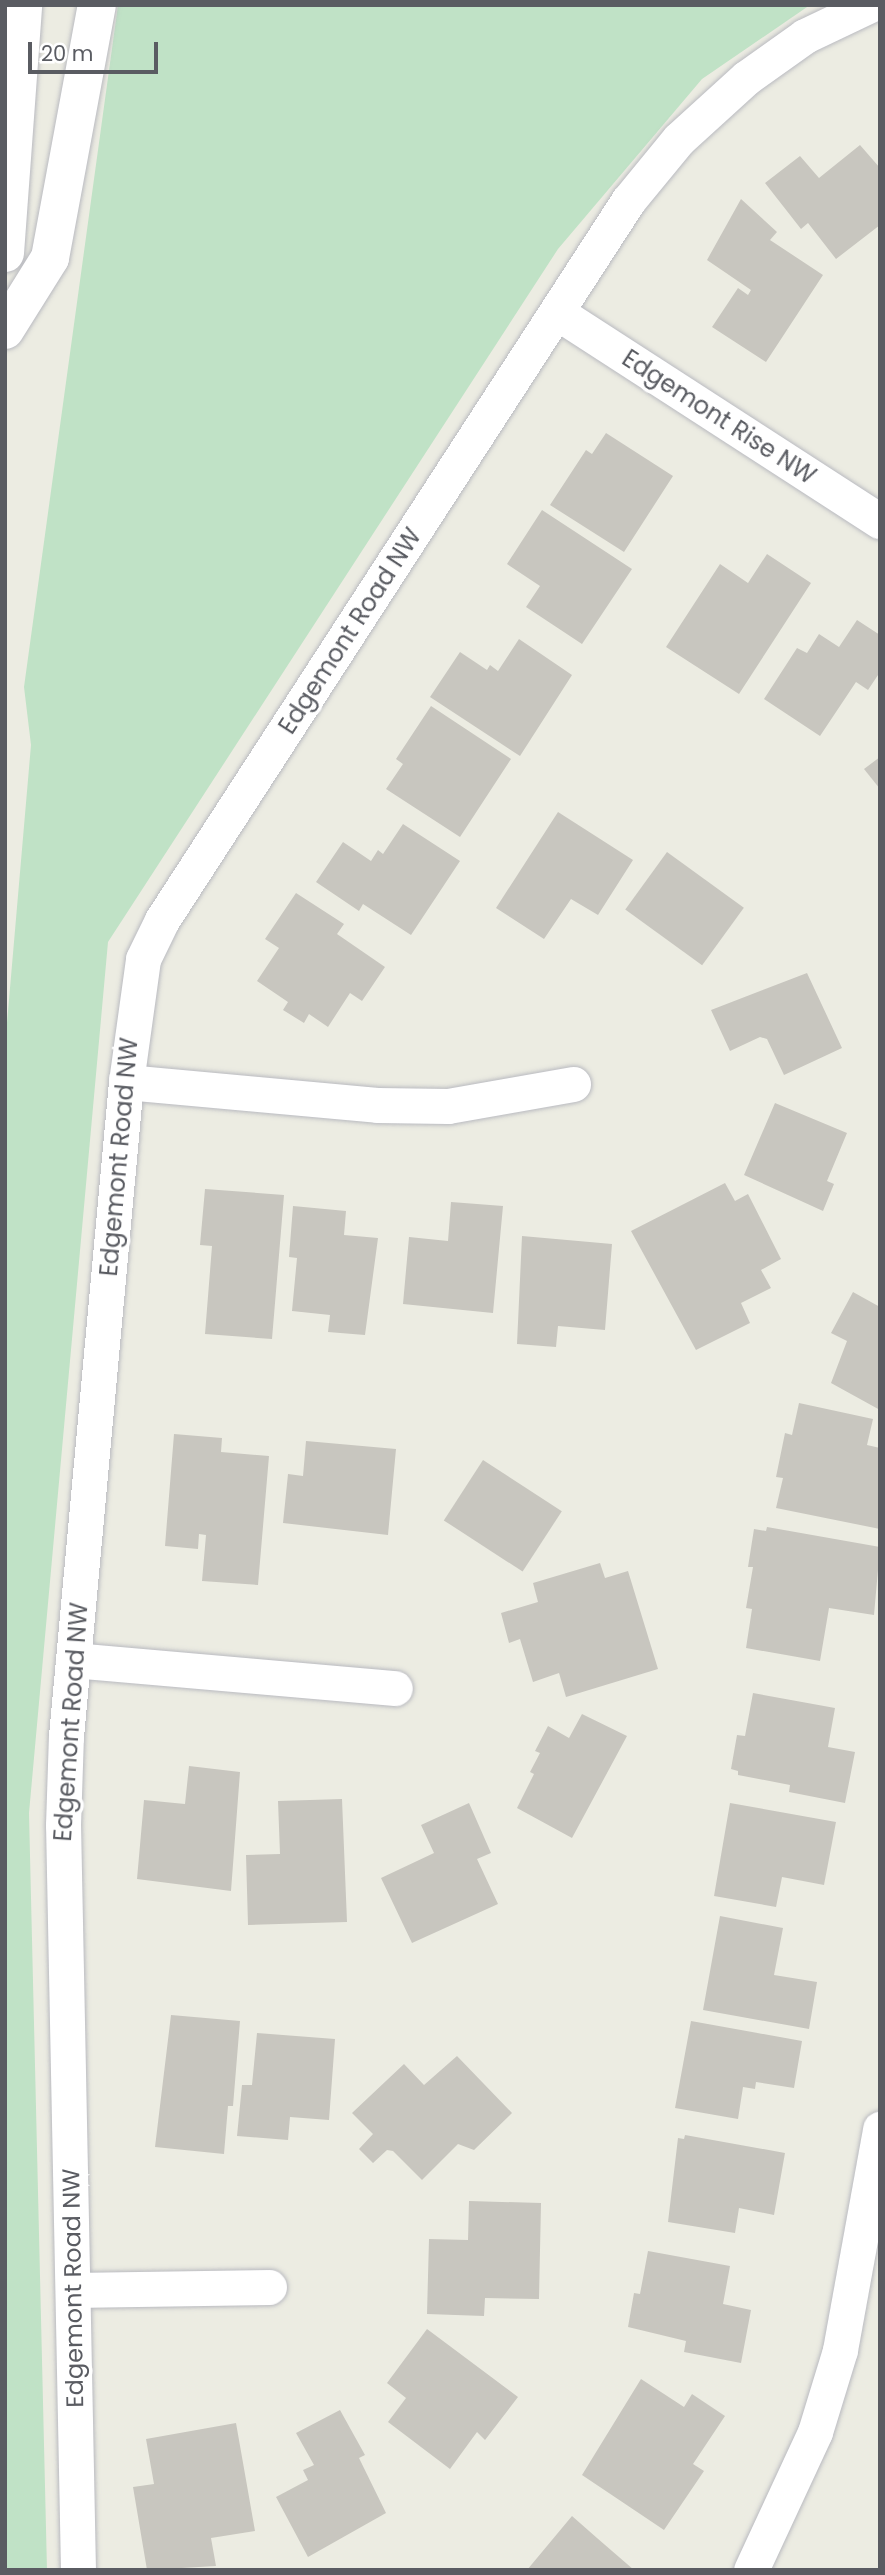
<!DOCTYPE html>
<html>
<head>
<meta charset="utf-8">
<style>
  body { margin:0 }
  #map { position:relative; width:885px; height:2575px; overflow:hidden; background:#ecece2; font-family:Poppins,sans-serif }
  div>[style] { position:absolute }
  .green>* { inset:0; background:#c0e2c6 }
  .building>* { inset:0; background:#c8c6bf; transform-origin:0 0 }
  .roads { filter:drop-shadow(0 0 2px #b9bac0) drop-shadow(0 0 2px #b9bac0) }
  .street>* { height:35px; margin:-17.5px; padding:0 17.5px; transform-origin:17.5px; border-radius:17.5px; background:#fff }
  .secondary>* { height:38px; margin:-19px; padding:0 19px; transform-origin:19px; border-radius:19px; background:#fff }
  span { translate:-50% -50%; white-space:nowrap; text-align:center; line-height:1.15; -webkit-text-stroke:7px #fff; paint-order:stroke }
  .street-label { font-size:24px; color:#5a5c62 }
  .frame { position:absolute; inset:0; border:7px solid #5a5c62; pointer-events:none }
  .scale { position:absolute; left:28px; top:42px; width:130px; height:32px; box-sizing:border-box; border:4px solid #5a5c62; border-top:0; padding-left:9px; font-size:21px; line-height:24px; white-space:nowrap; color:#5a5c62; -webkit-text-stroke:5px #fff; paint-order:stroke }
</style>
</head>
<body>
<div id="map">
  <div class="green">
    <div style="clip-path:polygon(118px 5px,810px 5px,702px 79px,558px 249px,108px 942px,29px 1813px,47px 2570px,5px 2570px,5px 1046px,31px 745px,24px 687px)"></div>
  </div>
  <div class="building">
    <div style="clip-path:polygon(860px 145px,880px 168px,880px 225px,836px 259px,808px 223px,801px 229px,765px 183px,800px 156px,819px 178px)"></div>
    <div style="clip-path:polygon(741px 199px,777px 232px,770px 240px,823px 275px,766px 362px,712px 327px,738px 288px,748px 295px,751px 290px,707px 260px)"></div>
    <div style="clip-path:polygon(606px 433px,673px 476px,624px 552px,550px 505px,586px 450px,592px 454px)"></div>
    <div style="clip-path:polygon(542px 510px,632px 569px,582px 644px,526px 607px,540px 586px,507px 564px)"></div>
    <div style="clip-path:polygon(767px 554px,811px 583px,739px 694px,666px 647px,720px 564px,748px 583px)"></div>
    <div style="clip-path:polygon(857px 620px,880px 635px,880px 672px,868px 690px,856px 682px,820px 736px,764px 699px,797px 648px,807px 653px,819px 634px,839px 647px)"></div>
    <div style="clip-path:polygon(519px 639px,572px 675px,520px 756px,430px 697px,460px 652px,487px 670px,490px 665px,498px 671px)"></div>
    <div style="clip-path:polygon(431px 706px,511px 759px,460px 837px,386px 789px,403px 764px,396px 759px)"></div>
    <div style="clip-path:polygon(880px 757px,880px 789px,864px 769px)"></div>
    <div style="clip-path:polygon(558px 812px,633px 860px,598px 915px,571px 899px,544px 939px,496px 908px)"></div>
    <div style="clip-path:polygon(403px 824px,460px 861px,411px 935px,363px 904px,359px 911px,316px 882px,343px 842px,371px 861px,378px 850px,383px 854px)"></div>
    <div style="left:667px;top:852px;width:95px;height:71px;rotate:36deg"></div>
    <div style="clip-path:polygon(296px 893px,344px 924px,337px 934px,385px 967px,362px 1001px,350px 993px,328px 1027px,309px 1014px,304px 1023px,283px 1010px,288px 1002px,257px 981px,279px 948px,265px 939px)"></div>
    <div style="clip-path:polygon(807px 973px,842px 1048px,784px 1075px,767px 1039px,760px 1037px,730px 1051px,711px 1010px)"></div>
    <div style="clip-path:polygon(775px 1103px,847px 1133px,827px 1181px,834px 1184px,823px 1211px,744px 1175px)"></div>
    <div style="clip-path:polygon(725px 1183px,735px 1201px,748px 1194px,781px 1259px,761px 1270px,771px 1288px,741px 1303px,750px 1323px,696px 1350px,631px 1231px)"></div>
    <div style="clip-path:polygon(205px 1189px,284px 1195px,272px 1339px,205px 1334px,212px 1246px,200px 1245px)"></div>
    <div style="clip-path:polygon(451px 1202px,503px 1206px,493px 1313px,403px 1304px,409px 1237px,448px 1241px)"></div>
    <div style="clip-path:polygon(293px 1206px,346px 1211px,344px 1235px,378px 1238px,365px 1335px,328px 1332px,330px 1315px,292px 1311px,297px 1258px,289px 1257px)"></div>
    <div style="clip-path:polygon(522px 1236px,612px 1244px,605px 1330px,558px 1326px,556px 1347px,517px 1344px)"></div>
    <div style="clip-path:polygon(853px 1292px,880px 1307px,880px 1410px,831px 1383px,847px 1341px,831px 1333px)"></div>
    <div style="clip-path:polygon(799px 1403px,873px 1419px,867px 1445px,880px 1448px,880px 1529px,776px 1508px,783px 1478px,776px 1477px,785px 1433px,792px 1435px)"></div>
    <div style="clip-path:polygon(174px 1434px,222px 1438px,221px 1452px,269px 1456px,258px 1585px,202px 1581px,206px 1535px,199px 1534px,198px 1549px,165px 1546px)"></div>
    <div style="clip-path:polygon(306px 1441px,396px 1449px,388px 1535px,283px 1523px,288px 1474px,303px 1476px)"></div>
    <div style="left:483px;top:1460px;width:94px;height:72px;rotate:33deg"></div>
    <div style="clip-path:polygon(767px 1527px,880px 1547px,874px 1615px,829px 1608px,820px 1661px,746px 1648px,752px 1609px,746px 1608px,753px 1567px,748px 1567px,754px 1529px,766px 1531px)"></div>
    <div style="clip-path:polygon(600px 1563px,605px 1578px,628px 1571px,658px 1669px,566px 1697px,559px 1673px,533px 1682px,520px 1639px,509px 1643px,501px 1613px,538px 1602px,533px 1583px)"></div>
    <div style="clip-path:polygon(753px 1693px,835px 1708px,828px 1747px,855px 1752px,845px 1803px,789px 1792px,790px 1785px,738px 1775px,738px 1771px,731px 1769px,737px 1735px,745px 1736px)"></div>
    <div style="clip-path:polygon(582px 1714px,627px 1736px,572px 1838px,517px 1808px,534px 1774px,530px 1772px,540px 1753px,535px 1751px,548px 1726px,569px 1738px)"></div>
    <div style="clip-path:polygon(189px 1766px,240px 1772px,231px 1891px,137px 1879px,144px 1800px,185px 1804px)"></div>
    <div style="clip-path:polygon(342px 1799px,347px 1922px,248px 1925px,246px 1855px,280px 1854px,278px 1801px)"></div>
    <div style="clip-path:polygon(469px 1803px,491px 1853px,477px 1859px,498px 1904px,412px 1943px,381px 1878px,434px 1853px,421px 1825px)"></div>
    <div style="clip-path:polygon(730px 1803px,836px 1822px,824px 1885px,782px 1877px,776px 1907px,714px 1896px)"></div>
    <div style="clip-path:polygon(720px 1916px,783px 1928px,774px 1975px,817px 1982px,809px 2029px,703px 2010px)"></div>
    <div style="clip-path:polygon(171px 2015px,240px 2021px,233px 2106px,228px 2106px,224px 2154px,155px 2147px)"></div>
    <div style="clip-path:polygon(691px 2021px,802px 2041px,794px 2088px,756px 2082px,755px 2089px,743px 2087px,738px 2119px,675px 2108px)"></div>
    <div style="clip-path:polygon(257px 2033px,335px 2039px,329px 2120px,290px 2117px,288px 2140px,237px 2136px,242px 2085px,252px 2085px)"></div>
    <div style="clip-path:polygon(457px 2056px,512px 2113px,474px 2150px,458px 2144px,422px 2180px,393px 2151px,387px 2150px,373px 2163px,359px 2149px,373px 2134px,352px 2113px,404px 2064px,424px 2085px)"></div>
    <div style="clip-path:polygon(685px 2135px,785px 2153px,774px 2215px,739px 2208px,735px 2233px,668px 2222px,678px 2138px,684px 2139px)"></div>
    <div style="clip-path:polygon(469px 2201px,541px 2203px,539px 2299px,485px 2298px,484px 2316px,427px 2314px,429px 2239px,468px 2240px)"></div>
    <div style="clip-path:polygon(648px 2251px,730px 2266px,723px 2304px,751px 2310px,741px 2363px,684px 2352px,686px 2341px,628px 2327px,634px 2293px,640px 2294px)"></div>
    <div style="clip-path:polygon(427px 2329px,518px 2397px,485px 2440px,477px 2432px,450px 2469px,388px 2422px,406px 2398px,387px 2383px)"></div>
    <div style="clip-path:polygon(641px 2379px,684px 2407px,692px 2394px,725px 2416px,693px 2464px,704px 2471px,664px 2530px,582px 2475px)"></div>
    <div style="clip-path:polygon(340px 2410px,365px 2455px,359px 2458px,386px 2513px,308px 2557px,276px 2497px,308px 2480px,303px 2470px,314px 2465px,296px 2433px)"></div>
    <div style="clip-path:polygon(236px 2423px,255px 2531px,211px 2538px,216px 2566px,147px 2570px,133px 2487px,154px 2484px,146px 2439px)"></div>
    <div style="clip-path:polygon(572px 2516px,597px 2538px,634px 2570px,527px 2570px)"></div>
  </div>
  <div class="roads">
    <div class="street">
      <div style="left:558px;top:313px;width:383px;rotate:32.9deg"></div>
      <div style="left:126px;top:1082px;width:252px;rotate:5.2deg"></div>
      <div style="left:377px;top:1105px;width:71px;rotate:0.8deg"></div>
      <div style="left:448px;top:1106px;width:127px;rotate:-10deg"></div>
      <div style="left:73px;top:1660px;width:323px;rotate:5deg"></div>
      <div style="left:73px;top:2290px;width:196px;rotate:-0.9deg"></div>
      <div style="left:78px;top:2570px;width:745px;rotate:-91.15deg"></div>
      <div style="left:63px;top:1825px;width:89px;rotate:-88.1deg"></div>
      <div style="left:66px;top:1736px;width:657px;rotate:-84.76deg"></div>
      <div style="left:126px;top:1082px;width:124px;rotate:-82.1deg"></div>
      <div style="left:143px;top:959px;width:43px;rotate:-64deg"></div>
      <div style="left:162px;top:920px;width:857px;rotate:-57.05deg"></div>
      <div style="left:628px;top:201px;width:80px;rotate:-50.6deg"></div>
      <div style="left:679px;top:139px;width:91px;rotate:-42.3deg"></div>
      <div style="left:746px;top:78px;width:72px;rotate:-35.4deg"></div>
      <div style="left:805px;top:36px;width:72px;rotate:-25.5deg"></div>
      <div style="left:751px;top:2570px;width:152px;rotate:-65.1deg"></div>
      <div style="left:815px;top:2432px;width:86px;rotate:-73deg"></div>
      <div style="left:840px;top:2350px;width:225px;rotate:-79.7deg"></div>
    </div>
    <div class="secondary">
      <div style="left:5px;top:253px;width:249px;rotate:-85.8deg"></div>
      <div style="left:5px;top:330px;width:85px;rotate:-58deg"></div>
      <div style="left:50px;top:258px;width:257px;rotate:-79.5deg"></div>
    </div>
  </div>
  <div class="street-label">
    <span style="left:719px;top:417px;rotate:33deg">Edgemont Rise NW</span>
    <span style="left:350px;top:631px;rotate:-57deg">Edgemont Road NW</span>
    <span style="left:119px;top:1157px;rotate:-85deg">Edgemont Road NW</span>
    <span style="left:71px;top:1722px;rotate:-86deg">Edgemont Road NW</span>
    <span style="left:73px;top:2288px;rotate:-91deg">Edgemont Road NW</span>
  </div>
  <div class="frame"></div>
  <div class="scale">20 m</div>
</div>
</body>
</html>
